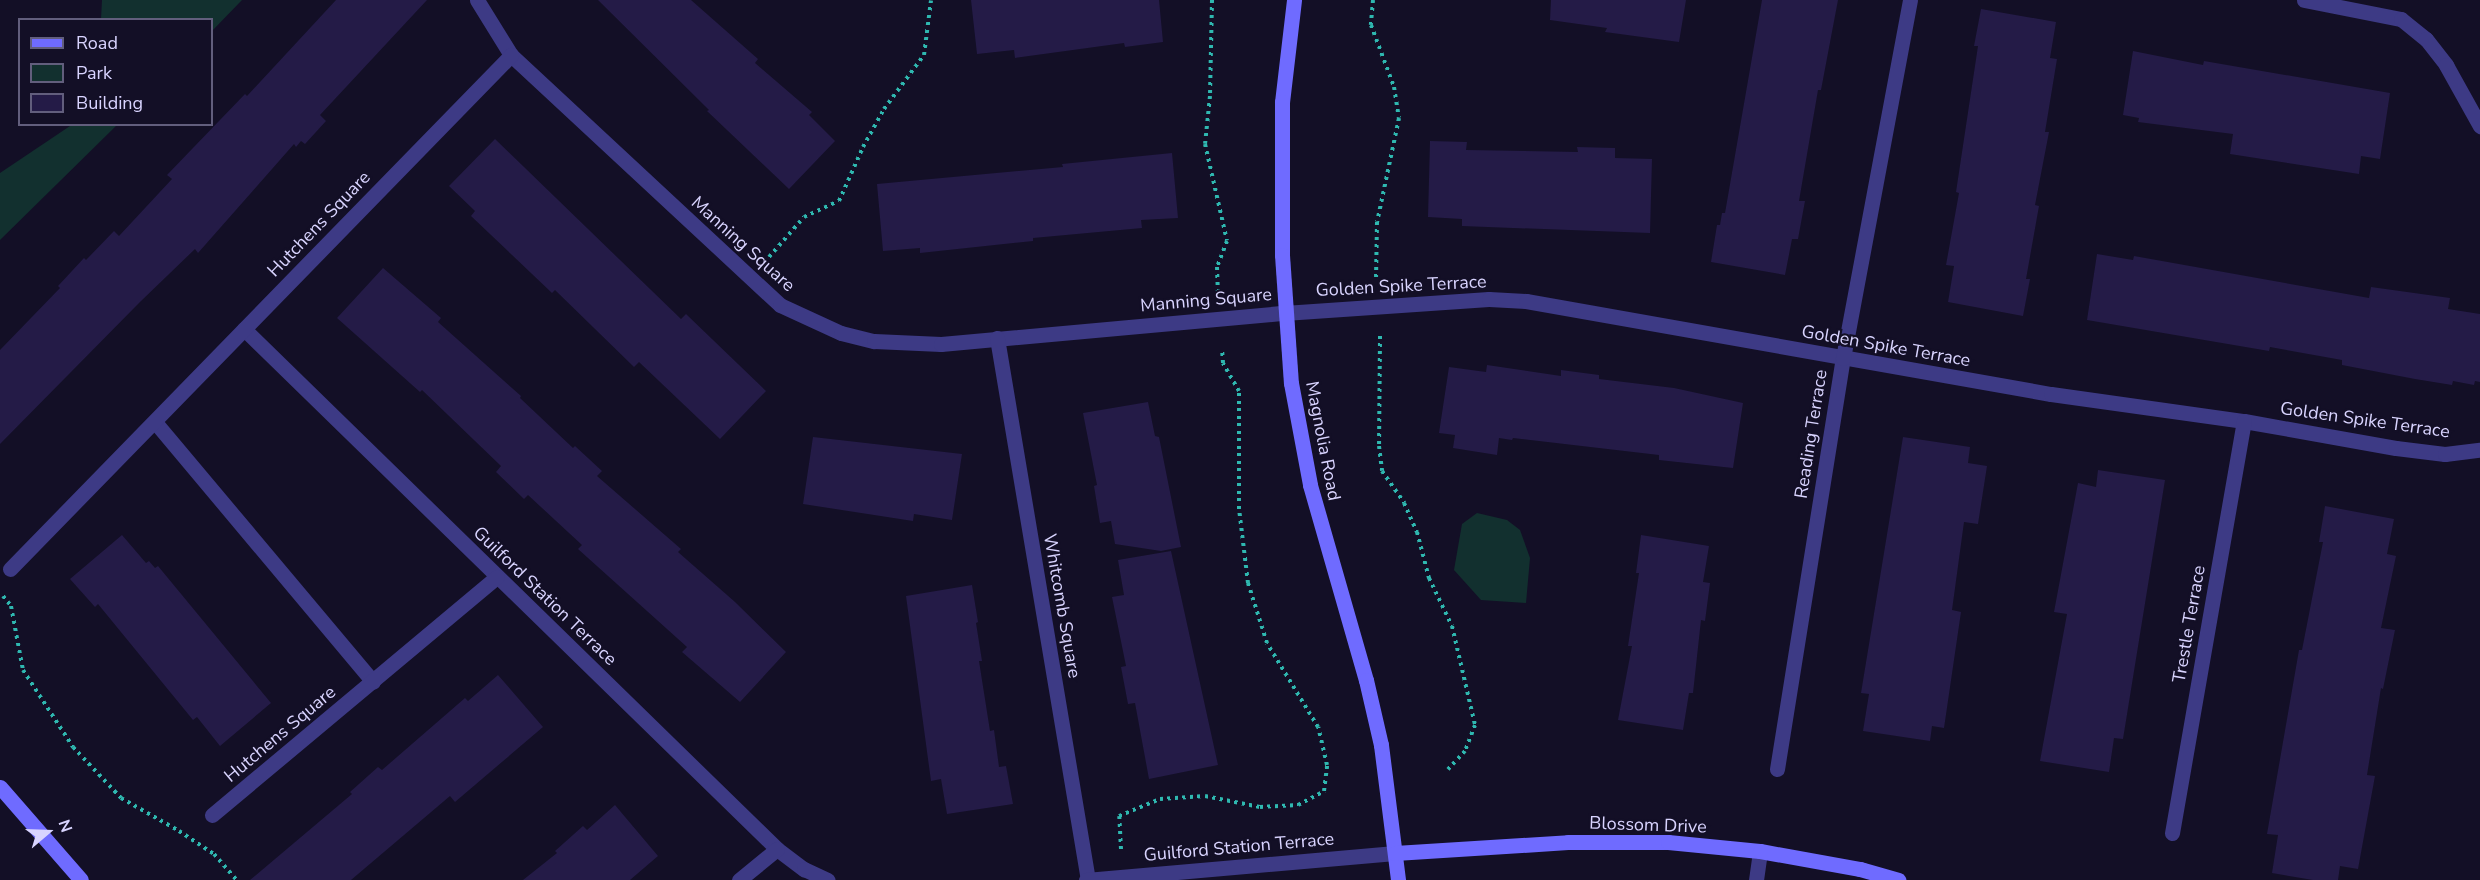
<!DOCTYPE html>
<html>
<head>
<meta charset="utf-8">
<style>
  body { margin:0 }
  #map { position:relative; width:2480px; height:880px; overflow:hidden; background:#130f26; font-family:"Nunito Sans",sans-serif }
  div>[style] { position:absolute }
  .green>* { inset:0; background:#12302f }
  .building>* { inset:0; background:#241b47 }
  .path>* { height:4px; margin-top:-2px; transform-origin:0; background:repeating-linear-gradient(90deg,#2fb8b0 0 3px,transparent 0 7.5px) }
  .street>* { height:15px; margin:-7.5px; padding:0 7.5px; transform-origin:7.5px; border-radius:7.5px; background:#3d3a85 }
  .secondary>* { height:15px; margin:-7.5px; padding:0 7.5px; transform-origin:7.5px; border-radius:7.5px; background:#6f6bff }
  span { translate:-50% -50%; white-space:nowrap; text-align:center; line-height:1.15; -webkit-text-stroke:4.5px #130f26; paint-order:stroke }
  .street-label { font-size:18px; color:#d9d4ff }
  .legend { position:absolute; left:18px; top:18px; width:195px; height:108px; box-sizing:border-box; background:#130f26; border:2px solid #625e7d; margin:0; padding:8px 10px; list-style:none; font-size:18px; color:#d9d4ff }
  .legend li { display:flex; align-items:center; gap:12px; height:30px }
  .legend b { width:30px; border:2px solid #625e7d }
  .north { position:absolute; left:18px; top:802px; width:60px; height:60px; -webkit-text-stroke:4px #130f26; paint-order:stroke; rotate:71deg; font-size:16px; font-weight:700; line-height:24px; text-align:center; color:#d9d4ff }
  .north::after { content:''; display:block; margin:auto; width:21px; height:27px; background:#d9d4ff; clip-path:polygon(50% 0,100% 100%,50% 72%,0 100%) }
</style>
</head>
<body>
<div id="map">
  <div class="green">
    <div style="clip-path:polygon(102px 0,242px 0,212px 31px,212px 20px,101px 19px)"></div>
    <div style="clip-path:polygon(73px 124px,117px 125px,0 240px,0 173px)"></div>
    <div style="clip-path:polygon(1477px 513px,1507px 520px,1520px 530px,1530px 558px,1526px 603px,1481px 600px,1454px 570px,1462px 524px)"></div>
  </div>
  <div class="building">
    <div style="clip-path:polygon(336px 0,427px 0,320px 115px,326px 121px,305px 144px,301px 141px,296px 147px,294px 144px,198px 253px,195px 249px,140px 302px,0 444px,0 350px,60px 288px,58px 286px,84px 258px,86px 260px,114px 231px,119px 236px,172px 179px,167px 175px,192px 149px,245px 94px,247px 96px)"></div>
    <div style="clip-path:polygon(598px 0,691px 0,758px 59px,755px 63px,812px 112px,809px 115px,835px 141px,789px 189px,707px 111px,709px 110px)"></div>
    <div style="clip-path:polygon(971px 0,1159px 0,1163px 42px,1125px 47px,1124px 43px,1015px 58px,1014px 50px,977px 54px)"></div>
    <div style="clip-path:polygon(1551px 0,1686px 0,1679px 42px,1605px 32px,1607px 28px,1550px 20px)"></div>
    <div style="clip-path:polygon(1762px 0,1838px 0,1821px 90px,1818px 90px,1799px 201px,1805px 201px,1798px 239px,1792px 239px,1785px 275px,1711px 262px,1717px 225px,1720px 225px,1722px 213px,1725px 213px)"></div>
    <div style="clip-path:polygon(1981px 9px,2056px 22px,2050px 58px,2057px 59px,2045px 132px,2049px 132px,2035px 205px,2039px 206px,2026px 279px,2030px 279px,2023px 316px,1948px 302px,1954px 266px,1946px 265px,1959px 193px,1956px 192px,1978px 46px,1974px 46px)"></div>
    <div style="clip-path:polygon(2133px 51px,2203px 65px,2204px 61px,2390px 93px,2380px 159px,2361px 156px,2359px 174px,2230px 154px,2233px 134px,2138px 122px,2139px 118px,2123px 115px)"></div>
    <div style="clip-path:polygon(495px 139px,681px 319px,686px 314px,766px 391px,720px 439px,639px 362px,634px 367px,555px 290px,552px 293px,471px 216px,475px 211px,449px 186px)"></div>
    <div style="clip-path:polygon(1430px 141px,1467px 142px,1466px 150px,1578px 152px,1577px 147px,1615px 148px,1615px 158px,1652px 159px,1650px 233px,1462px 226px,1462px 219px,1428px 217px)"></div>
    <div style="clip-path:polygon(1172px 153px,1178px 218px,1141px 220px,1142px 228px,1033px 238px,1033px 241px,920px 253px,920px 248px,883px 251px,877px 184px,1063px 167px,1062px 164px)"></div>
    <div style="clip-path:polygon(2097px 254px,2133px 260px,2134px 256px,2369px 298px,2371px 287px,2450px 298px,2448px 309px,2480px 314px,2480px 382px,2475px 381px,2474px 385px,2453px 381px,2452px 385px,2415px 379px,2342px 365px,2342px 360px,2270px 347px,2269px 351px,2087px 320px)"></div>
    <div style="clip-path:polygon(383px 268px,441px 318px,438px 322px,521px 396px,520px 398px,573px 448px,575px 446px,602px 471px,597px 476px,681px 549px,678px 552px,735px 602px,786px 652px,740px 702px,682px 652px,687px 647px,578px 549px,582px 545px,528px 495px,524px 499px,496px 472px,501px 466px,422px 390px,420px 392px,337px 318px)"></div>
    <div style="clip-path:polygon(1487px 365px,1561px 376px,1561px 370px,1599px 375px,1599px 379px,1674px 388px,1743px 403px,1733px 468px,1659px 460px,1659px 455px,1513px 438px,1512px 440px,1499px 438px,1497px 455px,1453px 448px,1455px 435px,1439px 433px,1449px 367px,1486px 372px)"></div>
    <div style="clip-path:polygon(1148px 402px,1155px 436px,1159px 437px,1181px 547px,1161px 551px,1115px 544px,1111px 521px,1100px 523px,1094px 486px,1097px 485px,1083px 413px)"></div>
    <div style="clip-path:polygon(813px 437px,962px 454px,952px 520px,914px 514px,913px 521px,803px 504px)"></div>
    <div style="clip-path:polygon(1903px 437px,1970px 447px,1968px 463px,1987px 466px,1978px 524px,1964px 522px,1952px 610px,1961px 612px,1944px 728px,1932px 726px,1930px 741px,1863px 731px,1869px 694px,1861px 693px)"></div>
    <div style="clip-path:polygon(2098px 470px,2165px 480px,2123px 739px,2114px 738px,2109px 772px,2040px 761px,2067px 614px,2054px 612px,2078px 483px,2096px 487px)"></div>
    <div style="clip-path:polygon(2325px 506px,2394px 519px,2387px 554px,2396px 556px,2381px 628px,2395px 630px,2383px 689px,2381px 688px,2367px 775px,2375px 776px,2358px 869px,2340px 866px,2338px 880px,2313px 880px,2272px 873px,2278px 835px,2267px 834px,2299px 650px,2302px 650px,2323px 542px,2319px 542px)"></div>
    <div style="clip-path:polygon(122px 535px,146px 563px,149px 561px,155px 568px,158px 566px,271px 703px,220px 746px,197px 717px,193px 720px,98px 604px,95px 607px,70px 579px)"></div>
    <div style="clip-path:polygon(1641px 535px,1709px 546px,1703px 582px,1710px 583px,1705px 621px,1701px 620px,1693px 693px,1689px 693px,1683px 730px,1618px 720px,1632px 646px,1628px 646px,1639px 573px,1636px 573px)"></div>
    <div style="clip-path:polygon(1171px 551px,1218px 765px,1149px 779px,1135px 703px,1128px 704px,1121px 667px,1126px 666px,1112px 597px,1124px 595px,1118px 560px)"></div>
    <div style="clip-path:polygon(972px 585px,978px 622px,976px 623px,982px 661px,979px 661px,990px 731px,994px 730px,999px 767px,1006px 766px,1013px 804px,947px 814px,941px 779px,931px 781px,906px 596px)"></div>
    <div style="clip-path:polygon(498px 675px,543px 727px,455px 802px,450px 796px,351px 880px,250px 880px,352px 794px,350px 792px,378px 767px,382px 770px,465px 698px,468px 701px)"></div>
    <div style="clip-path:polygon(615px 805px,658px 856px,630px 880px,523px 880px,557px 853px,555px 851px,583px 826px,587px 830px)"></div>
  </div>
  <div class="path">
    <div style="left:1212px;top:0;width:96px;rotate:91.2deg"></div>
    <div style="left:1210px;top:96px;width:48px;rotate:95.9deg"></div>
    <div style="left:1205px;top:144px;width:99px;rotate:77.2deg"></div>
    <div style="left:1227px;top:241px;width:28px;rotate:111deg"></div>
    <div style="left:1217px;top:267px;width:25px;rotate:88deg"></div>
    <div style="left:1373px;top:0;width:25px;rotate:95deg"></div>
    <div style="left:1371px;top:25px;width:66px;rotate:69.6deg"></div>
    <div style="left:1394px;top:87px;width:31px;rotate:81deg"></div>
    <div style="left:1399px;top:118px;width:106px;rotate:101.9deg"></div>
    <div style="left:1377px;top:222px;width:55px;rotate:91deg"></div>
    <div style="left:769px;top:257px;width:53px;rotate:-48.8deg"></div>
    <div style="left:804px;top:217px;width:38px;rotate:-25deg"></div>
    <div style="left:839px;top:201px;width:59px;rotate:-66deg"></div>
    <div style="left:863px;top:147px;width:43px;rotate:-61.1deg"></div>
    <div style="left:884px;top:109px;width:67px;rotate:-53.5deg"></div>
    <div style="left:924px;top:55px;width:55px;rotate:-82.7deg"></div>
    <div style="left:1380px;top:336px;width:110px;rotate:90.5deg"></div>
    <div style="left:1379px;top:446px;width:25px;rotate:83deg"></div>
    <div style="left:1382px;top:471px;width:39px;rotate:55deg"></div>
    <div style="left:1404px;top:503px;width:32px;rotate:66deg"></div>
    <div style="left:1417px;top:532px;width:48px;rotate:75.4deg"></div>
    <div style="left:1429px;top:578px;width:53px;rotate:64.4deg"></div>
    <div style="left:1452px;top:626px;width:102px;rotate:76.9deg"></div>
    <div style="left:1475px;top:725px;width:28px;rotate:111deg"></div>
    <div style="left:1465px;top:751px;width:25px;rotate:133deg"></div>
    <div style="left:3px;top:596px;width:13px;rotate:51deg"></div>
    <div style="left:11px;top:606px;width:65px;rotate:79.4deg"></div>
    <div style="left:23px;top:670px;width:92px;rotate:57deg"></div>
    <div style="left:73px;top:747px;width:70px;rotate:46.7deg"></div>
    <div style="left:121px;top:798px;width:67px;rotate:29.6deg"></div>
    <div style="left:179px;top:831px;width:42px;rotate:33.3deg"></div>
    <div style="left:214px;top:854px;width:35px;rotate:49deg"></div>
    <div style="left:1121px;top:849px;width:33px;rotate:-93deg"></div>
    <div style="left:1119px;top:816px;width:44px;rotate:-22.5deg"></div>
    <div style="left:1160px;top:799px;width:45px;rotate:-3.8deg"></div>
    <div style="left:1205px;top:796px;width:56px;rotate:11.3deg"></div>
    <div style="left:1260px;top:807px;width:38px;rotate:-3deg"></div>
    <div style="left:1298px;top:805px;width:30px;rotate:-28deg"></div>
    <div style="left:1324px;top:791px;width:26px;rotate:-83deg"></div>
    <div style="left:1327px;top:765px;width:39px;rotate:-103deg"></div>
    <div style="left:1318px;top:727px;width:98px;rotate:-121.3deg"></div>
    <div style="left:1267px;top:643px;width:63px;rotate:-107.6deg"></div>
    <div style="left:1248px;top:583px;width:75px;rotate:-96.9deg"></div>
    <div style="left:1239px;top:509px;width:118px;rotate:-90deg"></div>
    <div style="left:1239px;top:391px;width:32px;rotate:-120deg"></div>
    <div style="left:1223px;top:363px;width:15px;rotate:-94deg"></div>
  </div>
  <div class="street">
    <div style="left:477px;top:0;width:65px;rotate:58.3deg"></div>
    <div style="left:511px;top:55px;width:367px;rotate:42.9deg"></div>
    <div style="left:780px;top:305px;width:67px;rotate:24.7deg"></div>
    <div style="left:841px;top:333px;width:34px;rotate:14deg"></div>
    <div style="left:874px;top:341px;width:67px;rotate:2.6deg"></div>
    <div style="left:941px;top:344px;width:344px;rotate:-5.2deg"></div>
    <div style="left:1284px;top:313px;width:205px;rotate:-3.9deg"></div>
    <div style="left:1489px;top:299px;width:37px;rotate:3deg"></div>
    <div style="left:1526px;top:301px;width:533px;rotate:10.05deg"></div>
    <div style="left:2051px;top:394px;width:195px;rotate:8deg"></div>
    <div style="left:2244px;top:421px;width:154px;rotate:10.1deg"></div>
    <div style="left:2396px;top:448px;width:49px;rotate:7deg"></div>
    <div style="left:2445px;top:454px;width:35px;rotate:-7deg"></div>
    <div style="left:2304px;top:0;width:99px;rotate:11.1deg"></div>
    <div style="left:2401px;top:19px;width:32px;rotate:39deg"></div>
    <div style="left:2426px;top:39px;width:33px;rotate:52deg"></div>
    <div style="left:2446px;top:65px;width:70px;rotate:60.9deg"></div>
    <div style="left:244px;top:329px;width:745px;rotate:44.29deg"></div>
    <div style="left:777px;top:849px;width:34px;rotate:37deg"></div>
    <div style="left:804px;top:869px;width:26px;rotate:25deg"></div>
    <div style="left:997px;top:338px;width:550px;rotate:80.47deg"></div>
    <div style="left:155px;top:422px;width:339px;rotate:50deg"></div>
    <div style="left:10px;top:569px;width:718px;rotate:-45.73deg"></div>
    <div style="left:1777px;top:769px;width:416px;rotate:-80.9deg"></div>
    <div style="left:1843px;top:358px;width:364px;rotate:-79.4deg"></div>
    <div style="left:212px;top:815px;width:371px;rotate:-39.9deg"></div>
    <div style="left:2172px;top:833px;width:418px;rotate:-80.1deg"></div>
    <div style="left:739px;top:880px;width:49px;rotate:-39.2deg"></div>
    <div style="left:1086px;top:880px;width:310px;rotate:-5deg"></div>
    <div style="left:1756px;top:880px;width:29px;rotate:-82deg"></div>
  </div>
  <div class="secondary">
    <div style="left:1294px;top:0;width:103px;rotate:96.7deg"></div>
    <div style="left:1282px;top:102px;width:153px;rotate:90deg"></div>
    <div style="left:1282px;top:255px;width:128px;rotate:86deg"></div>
    <div style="left:1291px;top:383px;width:104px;rotate:79.4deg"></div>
    <div style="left:1310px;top:485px;width:203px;rotate:74deg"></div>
    <div style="left:1366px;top:680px;width:67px;rotate:77deg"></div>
    <div style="left:1381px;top:745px;width:136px;rotate:82.8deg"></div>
    <div style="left:0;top:787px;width:123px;rotate:48.9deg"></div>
    <div style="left:1395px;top:853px;width:173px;rotate:-3.6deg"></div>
    <div style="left:1568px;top:842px;width:100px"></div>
    <div style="left:1668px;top:842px;width:92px;rotate:5.6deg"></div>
    <div style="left:1760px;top:851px;width:102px;rotate:10.2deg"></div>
    <div style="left:1860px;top:869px;width:40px;rotate:16deg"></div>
  </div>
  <div class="street-label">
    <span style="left:319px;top:224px;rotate:-46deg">Hutchens Square</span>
    <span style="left:743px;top:244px;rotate:42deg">Manning Square</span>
    <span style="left:1401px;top:286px;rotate:-3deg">Golden Spike Terrace</span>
    <span style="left:1206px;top:300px;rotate:-5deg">Manning Square</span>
    <span style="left:1886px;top:346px;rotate:10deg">Golden Spike Terrace</span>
    <span style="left:2365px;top:420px;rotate:8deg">Golden Spike Terrace</span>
    <span style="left:1811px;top:434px;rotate:-81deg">Reading Terrace</span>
    <span style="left:1323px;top:441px;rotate:79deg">Magnolia Road</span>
    <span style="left:545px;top:596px;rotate:44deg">Guilford Station Terrace</span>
    <span style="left:1062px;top:606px;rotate:80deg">Whitcomb Square</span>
    <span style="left:2189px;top:624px;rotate:-80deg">Trestle Terrace</span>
    <span style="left:280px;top:734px;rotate:-40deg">Hutchens Square</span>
    <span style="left:1648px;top:825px;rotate:2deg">Blossom Drive</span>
    <span style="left:1239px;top:847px;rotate:-5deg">Guilford Station Terrace</span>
  </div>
  <ul class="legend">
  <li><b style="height:8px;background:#6f6bff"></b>Road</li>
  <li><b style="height:16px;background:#12302f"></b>Park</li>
  <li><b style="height:16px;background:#241b47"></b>Building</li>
  </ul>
  <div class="north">N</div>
</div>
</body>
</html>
